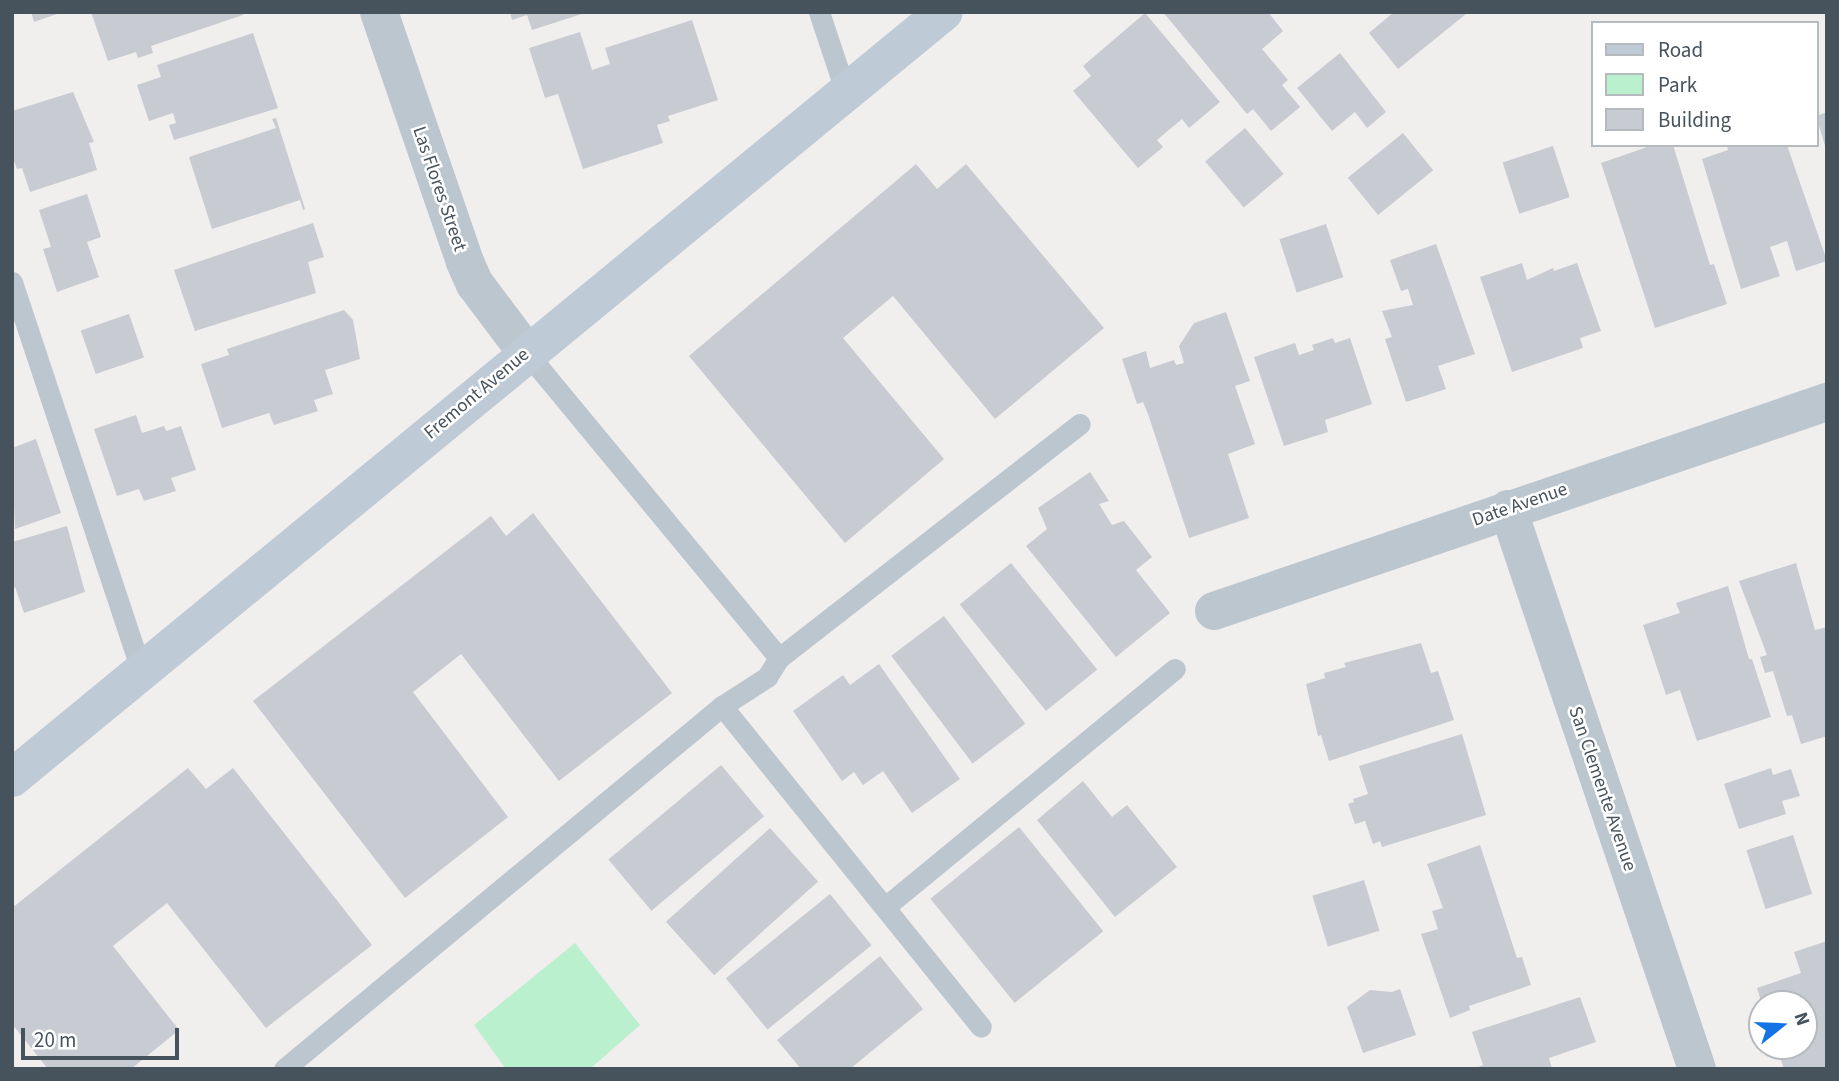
<!DOCTYPE html>
<html>
<head>
<meta charset="utf-8">
<style>
  body { margin:0 }
  #map { position:relative; width:1839px; height:1081px; overflow:hidden; background:#f1eeee; font-family:"Source Sans 3",sans-serif }
  div>[style] { position:absolute }
  .green>* { inset:0; background:#bbf0cf }
  .building>* { inset:0; background:#c8cbd1; transform-origin:0 0 }
  .lane>* { height:21px; margin:-10.5px; padding:0 10.5px; transform-origin:10.5px; border-radius:10.5px; background:#bcc6ce }
  .street>* { height:38px; margin:-19px; padding:0 19px; transform-origin:19px; border-radius:19px; background:#bcc6ce }
  .secondary>* { height:38px; margin:-19px; padding:0 19px; transform-origin:19px; border-radius:19px; background:#becad6 }
  span { translate:-50% -50%; white-space:nowrap; text-align:center; line-height:1.15; -webkit-text-stroke:5px #fff; paint-order:stroke }
  .street-label { font-size:19px; color:#46525c }
  .frame { position:absolute; inset:0; border:14px solid #46525c; pointer-events:none }
  .legend { position:absolute; left:1591px; top:21px; width:228px; height:126px; box-sizing:border-box; background:#fff; border:2px solid #b5babe; margin:0; padding:9px 12px; list-style:none; font-size:21px; color:#46525c }
  .legend li { display:flex; align-items:center; gap:14px; height:35px }
  .legend b { width:35px; border:2px solid #b5babe }
  .north { position:absolute; left:1748px; top:990px; width:70px; height:70px; box-sizing:border-box; background:#fff; border:2px solid #b5babe; border-radius:50%; rotate:72deg; font-size:19px; font-weight:700; line-height:28px; text-align:center; color:#46525c }
  .north::after { content:''; display:block; margin:auto; width:24px; height:32px; background:#1474e5; clip-path:polygon(50% 0,100% 100%,50% 72%,0 100%) }
  .scale { position:absolute; left:21px; top:1028px; width:158px; height:32px; box-sizing:border-box; border:4px solid #46525c; border-top:0; padding-left:9px; font-size:21px; line-height:24px; white-space:nowrap; color:#46525c; -webkit-text-stroke:5px #fff; paint-order:stroke }
</style>
</head>
<body>
<div id="map">
  <div class="green">
    <div style="clip-path:polygon(575px 943px,640px 1025px,590px 1069px,506px 1069px,474px 1025px)"></div>
  </div>
  <div class="building">
    <div style="clip-path:polygon(31px 12px,60px 12px,60px 13px,34px 22px)"></div>
    <div style="clip-path:polygon(91px 12px,242px 12px,243px 15px,151px 46px,153px 53px,138px 58px,136px 52px,108px 61px)"></div>
    <div style="clip-path:polygon(510px 12px,584px 12px,585px 13px,532px 30px,527px 15px,512px 20px)"></div>
    <div style="clip-path:polygon(1163px 12px,1268px 12px,1283px 31px,1262px 49px,1288px 80px,1282px 85px,1300px 107px,1271px 131px,1253px 109px,1247px 114px)"></div>
    <div style="clip-path:polygon(1394px 12px,1464px 12px,1466px 14px,1398px 69px,1369px 33px)"></div>
    <div style="clip-path:polygon(1145px 13px,1220px 102px,1189px 128px,1182px 119px,1157px 140px,1163px 147px,1138px 168px,1073px 91px,1091px 76px,1083px 66px)"></div>
    <div style="clip-path:polygon(692px 20px,718px 100px,668px 116px,670px 121px,657px 125px,663px 143px,583px 169px,558px 94px,545px 98px,529px 48px,580px 32px,592px 70px,610px 64px,605px 48px)"></div>
    <div style="clip-path:polygon(253px 33px,278px 108px,174px 140px,169px 125px,176px 123px,173px 113px,149px 121px,137px 85px,161px 77px,157px 65px)"></div>
    <div style="clip-path:polygon(1340px 53px,1386px 112px,1367px 128px,1355px 112px,1332px 131px,1297px 88px)"></div>
    <div style="clip-path:polygon(73px 92px,94px 142px,89px 143px,97px 170px,30px 192px,22px 168px,17px 169px,12px 155px,12px 111px)"></div>
    <div style="clip-path:polygon(1827px 112px,1827px 149px,1826px 149px,1816px 116px)"></div>
    <div style="clip-path:polygon(276px 118px,305px 209px,303px 210px,300px 200px,212px 229px,189px 157px,276px 128px,272px 119px)"></div>
    <div style="left:1245px;top:128px;width:60px;height:52px;rotate:50deg"></div>
    <div style="left:1403px;top:133px;width:48px;height:71px;rotate:51deg"></div>
    <div style="clip-path:polygon(1653px 145px,1673px 145px,1710px 265px,1714px 264px,1727px 304px,1655px 328px,1601px 163px)"></div>
    <div style="clip-path:polygon(1727px 145px,1787px 145px,1827px 261px,1796px 271px,1787px 241px,1770px 247px,1780px 276px,1741px 289px,1702px 159px,1728px 150px)"></div>
    <div style="left:1553px;top:146px;width:54px;height:53px;rotate:72deg"></div>
    <div style="clip-path:polygon(916px 164px,937px 189px,966px 164px,1104px 328px,995px 419px,893px 296px,843px 338px,944px 459px,845px 543px,689px 356px)"></div>
    <div style="clip-path:polygon(87px 194px,101px 237px,87px 242px,99px 277px,57px 292px,43px 249px,51px 247px,39px 210px)"></div>
    <div style="clip-path:polygon(313px 223px,324px 257px,308px 262px,316px 293px,195px 331px,174px 270px)"></div>
    <div style="left:1326px;top:224px;width:56px;height:49px;rotate:72deg"></div>
    <div style="clip-path:polygon(1436px 244px,1475px 354px,1438px 366px,1446px 389px,1406px 402px,1385px 339px,1392px 337px,1382px 311px,1413px 305px,1408px 289px,1401px 291px,1390px 260px)"></div>
    <div style="clip-path:polygon(1522px 263px,1527px 280px,1553px 268px,1554px 271px,1577px 263px,1601px 331px,1580px 338px,1583px 348px,1512px 372px,1480px 277px)"></div>
    <div style="clip-path:polygon(344px 310px,353px 320px,360px 359px,325px 370px,333px 394px,314px 400px,318px 411px,274px 425px,269px 413px,222px 428px,201px 364px,229px 355px,227px 349px)"></div>
    <div style="clip-path:polygon(1226px 312px,1250px 381px,1235px 386px,1255px 444px,1228px 454px,1249px 518px,1189px 538px,1148px 414px,1143px 402px,1137px 404px,1122px 359px,1146px 351px,1150px 368px,1174px 360px,1176px 365px,1184px 363px,1179px 346px,1194px 323px)"></div>
    <div style="left:129px;top:314px;width:46px;height:51px;rotate:71deg"></div>
    <div style="clip-path:polygon(1333px 338px,1335px 343px,1350px 338px,1372px 404px,1325px 420px,1328px 432px,1284px 446px,1254px 357px,1295px 343px,1299px 355px,1314px 350px,1312px 345px)"></div>
    <div style="clip-path:polygon(136px 415px,142px 433px,164px 426px,166px 431px,181px 426px,196px 470px,171px 478px,176px 491px,144px 501px,139px 489px,117px 496px,94px 429px)"></div>
    <div style="clip-path:polygon(36px 439px,61px 513px,15px 529px,12px 448px)"></div>
    <div style="clip-path:polygon(1090px 472px,1109px 501px,1099px 504px,1112px 525px,1124px 521px,1152px 557px,1136px 570px,1170px 613px,1116px 657px,1026px 546px,1047px 529px,1038px 508px)"></div>
    <div style="clip-path:polygon(533px 513px,672px 693px,559px 781px,461px 654px,413px 692px,508px 817px,405px 898px,253px 701px,491px 516px,506px 536px)"></div>
    <div style="clip-path:polygon(67px 526px,85px 592px,24px 613px,15px 587px,12px 588px,12px 542px)"></div>
    <div style="left:1011px;top:563px;width:137px;height:66px;rotate:51deg"></div>
    <div style="clip-path:polygon(1796px 563px,1815px 630px,1827px 627px,1827px 736px,1801px 744px,1792px 715px,1787px 716px,1773px 671px,1765px 673px,1760px 657px,1767px 655px,1739px 581px)"></div>
    <div style="clip-path:polygon(1728px 586px,1749px 659px,1752px 659px,1771px 717px,1697px 741px,1680px 690px,1666px 695px,1643px 625px,1680px 613px,1676px 603px)"></div>
    <div style="left:944px;top:616px;width:135px;height:66px;rotate:53deg"></div>
    <div style="clip-path:polygon(1421px 643px,1431px 673px,1438px 671px,1454px 720px,1329px 761px,1321px 735px,1318px 736px,1306px 684px,1325px 678px,1324px 673px,1346px 667px,1344px 663px)"></div>
    <div style="clip-path:polygon(879px 664px,960px 779px,912px 813px,883px 771px,863px 785px,854px 772px,842px 781px,793px 711px,843px 675px,850px 685px)"></div>
    <div style="clip-path:polygon(1462px 734px,1486px 815px,1382px 847px,1380px 841px,1373px 844px,1365px 821px,1355px 824px,1348px 804px,1354px 802px,1353px 799px,1368px 794px,1359px 766px)"></div>
    <div style="left:721px;top:765px;width:67px;height:147px;rotate:50deg"></div>
    <div style="clip-path:polygon(188px 768px,206px 789px,233px 768px,372px 945px,266px 1028px,167px 903px,113px 946px,179px 1030px,131px 1069px,48px 1069px,12px 1024px,12px 908px)"></div>
    <div style="clip-path:polygon(1771px 768px,1773px 775px,1791px 769px,1800px 796px,1782px 801px,1786px 814px,1739px 829px,1724px 784px)"></div>
    <div style="clip-path:polygon(1083px 781px,1112px 817px,1127px 805px,1177px 867px,1115px 917px,1037px 820px)"></div>
    <div style="left:1019px;top:827px;width:134px;height:114px;rotate:51deg"></div>
    <div style="left:770px;top:828px;width:72px;height:140px;rotate:48deg"></div>
    <div style="left:1793px;top:835px;width:62px;height:49px;rotate:72deg"></div>
    <div style="clip-path:polygon(1480px 845px,1517px 958px,1522px 957px,1531px 985px,1469px 1006px,1470px 1010px,1450px 1018px,1421px 934px,1438px 929px,1432px 911px,1443px 908px,1427px 864px)"></div>
    <div style="left:1364px;top:880px;width:53px;height:54px;rotate:73deg"></div>
    <div style="left:830px;top:894px;width:66px;height:134px;rotate:51deg"></div>
    <div style="clip-path:polygon(1827px 941px,1827px 1069px,1784px 1069px,1776px 1046px,1804px 1046px,1804px 1004px,1762px 1004px,1757px 988px,1801px 973px,1794px 952px)"></div>
    <div style="clip-path:polygon(880px 956px,923px 1009px,850px 1069px,801px 1069px,777px 1040px)"></div>
    <div style="clip-path:polygon(1400px 989px,1416px 1035px,1363px 1053px,1347px 1007px,1370px 990px,1392px 992px)"></div>
    <div style="clip-path:polygon(1580px 997px,1596px 1042px,1549px 1058px,1552px 1069px,1474px 1069px,1483px 1065px,1472px 1032px)"></div>
  </div>
  <div class="lane">
    <div style="left:819px;top:12px;width:85px;rotate:71.6deg"></div>
    <div style="left:12px;top:282px;width:411px;rotate:71.6deg"></div>
    <div style="left:526px;top:352px;width:397px;rotate:50.4deg"></div>
    <div style="left:722px;top:706px;width:412px;rotate:51.1deg"></div>
    <div style="left:885px;top:907px;width:375px;rotate:-39.4deg"></div>
    <div style="left:284px;top:1069px;width:569px;rotate:-39.65deg"></div>
    <div style="left:722px;top:706px;width:54px;rotate:-32.8deg"></div>
    <div style="left:767px;top:677px;width:22px;rotate:-58deg"></div>
    <div style="left:779px;top:658px;width:381px;rotate:-37.9deg"></div>
  </div>
  <div class="street">
    <div style="left:379px;top:12px;width:264px;rotate:71deg"></div>
    <div style="left:465px;top:262px;width:24px;rotate:66deg"></div>
    <div style="left:475px;top:284px;width:85px;rotate:53.1deg"></div>
    <div style="left:1508px;top:509px;width:591px;rotate:71.35deg"></div>
    <div style="left:1214px;top:611px;width:648px;rotate:-18.83deg"></div>
  </div>
  <div class="secondary">
    <div style="left:12px;top:778px;width:1206px;rotate:-39.42deg"></div>
  </div>
  <div class="street-label">
    <span style="left:439px;top:189px;rotate:71deg">Las Flores Street</span>
    <span style="left:477px;top:394px;rotate:-40deg">Fremont Avenue</span>
    <span style="left:1520px;top:505px;rotate:-19deg">Date Avenue</span>
    <span style="left:1602px;top:789px;rotate:71deg">San Clemente Avenue</span>
  </div>
  <div class="frame"></div>
  <ul class="legend">
  <li><b style="height:9px;background:#becad6"></b>Road</li>
  <li><b style="height:19px;background:#bbf0cf"></b>Park</li>
  <li><b style="height:19px;background:#c8cbd1"></b>Building</li>
  </ul>
  <div class="north">N</div>
  <div class="scale">20 m</div>
</div>
</body>
</html>
